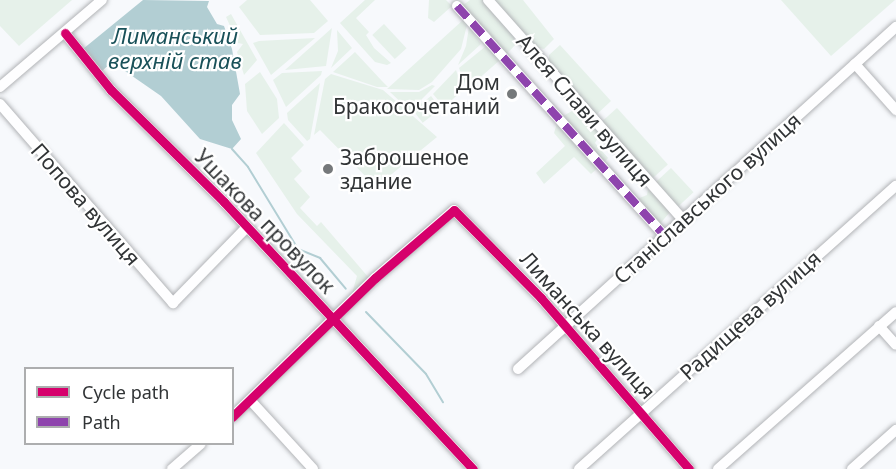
<!DOCTYPE html>
<html>
<head>
<meta charset="utf-8">
<style>
  body { margin:0 }
  #map { position:relative; width:896px; height:469px; overflow:hidden; background:#f7f9fc; font-family:"Noto Sans",sans-serif }
  div>[style] { position:absolute }
  .green>* { inset:0; background:#e6f1ea; transform-origin:0 0 }
  .water>* { inset:0; background:#b2ced3 }
  .stream>* { height:2px; margin:-1px; padding:0 1px; transform-origin:1px; border-radius:1px; background:#b2ced3 }
  .roads { filter:drop-shadow(0 0 2px #b2b4b7) drop-shadow(0 0 2px #b2b4b7) }
  .minor>* { height:10px; margin:-5px; padding:0 5px; transform-origin:5px; border-radius:5px; background:#fefeff }
  .quiet>* { height:8px; margin-top:-4px; transform-origin:0; background:repeating-linear-gradient(90deg,#8e44ad 0 15px,transparent 0 23px) }
  .cycleway>* { height:9px; margin:-4.5px; padding:0 4.5px; transform-origin:4.5px; border-radius:4.5px; background:#d6006c }
  .dots>* { width:16px; height:16px; translate:-50% -50%; box-sizing:border-box; border:3px solid #fff; border-radius:50% }
  span { translate:-50% -50%; white-space:nowrap; text-align:center; line-height:1.15; -webkit-text-stroke:4.5px #fff; paint-order:stroke }
  .poi-label { font-size:21px; color:#313436 }
  .right { translate:-100% -50%; text-align:right }
  .left { translate:0 -50%; text-align:left }
  .street-label { font-size:21px; color:#313436 }
  .water-label { font-size:22px; color:#195159; font-style:italic }
  .legend { position:absolute; left:24px; top:367px; width:210px; height:78px; box-sizing:border-box; background:#fff; border:2px solid #adaeaf; margin:0; padding:8px 10px; list-style:none; font-size:18px; color:#313436 }
  .legend li { display:flex; align-items:center; gap:12px; height:30px }
  .legend b { width:30px; border:2px solid #adaeaf }
</style>
</head>
<body>
<div id="map">
  <div class="green">
    <div style="clip-path:polygon(0 0,72px 0,19px 46px,0 26px)"></div>
    <div style="clip-path:polygon(247px 0,310px 0,328px 21px,314px 33px,260px 35px,239px 7px)"></div>
    <div style="clip-path:polygon(365px 0,375px 0,356px 18px,369px 32px,366px 35px,374px 48px,391px 63px,387px 65px,375px 62px,340px 23px)"></div>
    <div style="clip-path:polygon(429px 0,446px 0,452px 6px,434px 22px,428px 18px)"></div>
    <div style="clip-path:polygon(470px 0,483px 0,514px 37px,515px 45px,505px 56px,462px 6px)"></div>
    <div style="clip-path:polygon(493px 0,523px 0,554px 39px,544px 49px,534px 47px)"></div>
    <div style="clip-path:polygon(781px 0,895px 0,831px 56px)"></div>
    <div style="clip-path:polygon(231px 14px,257px 60px,244px 75px,237px 52px,243px 44px,238px 43px,226px 17px)"></div>
    <div style="clip-path:polygon(463px 20px,467px 25px,461px 49px,432px 82px,419px 90px,387px 89px)"></div>
    <div style="left:384px;top:24px;width:33px;height:16px;rotate:47deg"></div>
    <div style="clip-path:polygon(469px 27px,481px 44px,458px 65px,466px 46px)"></div>
    <div style="clip-path:polygon(332px 28px,326px 66px,285px 70px)"></div>
    <div style="clip-path:polygon(337px 30px,352px 48px,331px 68px,338px 51px)"></div>
    <div style="clip-path:polygon(315px 38px,271px 75px,253px 43px,259px 41px)"></div>
    <div style="clip-path:polygon(560px 45px,611px 101px,596px 115px,549px 63px,549px 55px)"></div>
    <div style="clip-path:polygon(486px 46px,500px 60px,467px 89px,459px 68px)"></div>
    <div style="clip-path:polygon(355px 52px,382px 81px,388px 87px,377px 87px,333px 72px)"></div>
    <div style="clip-path:polygon(456px 70px,463px 90px,444px 107px,433px 94px)"></div>
    <div style="clip-path:polygon(322px 71px,321px 75px,286px 107px,273px 80px,282px 73px)"></div>
    <div style="clip-path:polygon(260px 72px,277px 99px,279px 118px,262px 134px,247px 111px,245px 84px)"></div>
    <div style="clip-path:polygon(331px 74px,383px 90px,437px 137px,376px 187px,320px 130px,314px 135px,325px 79px)"></div>
    <div style="clip-path:polygon(320px 83px,310px 139px,307px 141px,288px 120px,287px 113px)"></div>
    <div style="clip-path:polygon(432px 85px,435px 86px,410px 111px,390px 92px,419px 92px)"></div>
    <div style="left:431px;top:96px;width:16px;height:23px;rotate:52deg"></div>
    <div style="clip-path:polygon(577px 108px,600px 134px,595px 143px,608px 158px,602px 165px,560px 118px)"></div>
    <div style="left:617px;top:108px;width:76px;height:21px;rotate:48deg"></div>
    <div style="clip-path:polygon(558px 120px,599px 167px,591px 174px,574px 157px,544px 184px,536px 173px,565px 146px,554px 133px)"></div>
    <div style="clip-path:polygon(284px 123px,304px 145px,291px 158px,302px 171px,294px 179px,310px 197px,300px 208px,317px 226px,321px 222px,369px 278px,351px 297px,357px 276px,297px 214px,256px 153px)"></div>
    <div style="left:671px;top:168px;width:33px;height:21px;rotate:47deg"></div>
    <div style="clip-path:polygon(648px 189px,670px 212px,658px 226px,637px 199px,647px 195px)"></div>
  </div>
  <div class="water">
    <div style="clip-path:polygon(143px 0,209px 1px,207px 7px,217px 24px,224px 26px,232px 49px,240px 94px,232px 105px,232px 120px,241px 139px,232px 149px,200px 139px,161px 96px,112px 62px,102px 71px,83px 49px)"></div>
  </div>
  <div class="stream">
    <div style="left:232px;top:149px;width:24px;rotate:48deg"></div>
    <div style="left:248px;top:167px;width:96px;rotate:58.6deg"></div>
    <div style="left:298px;top:249px;width:24px;rotate:22deg"></div>
    <div style="left:320px;top:258px;width:40px;rotate:50deg"></div>
    <div style="left:366px;top:312px;width:86px;rotate:45.9deg"></div>
    <div style="left:426px;top:374px;width:33px;rotate:59deg"></div>
  </div>
  <div class="roads">
    <div class="minor">
      <div style="left:488px;top:0;width:294px;rotate:48.4deg"></div>
      <div style="left:457px;top:6px;width:310px;rotate:47.9deg"></div>
      <div style="left:65px;top:33px;width:73px;rotate:51.1deg"></div>
      <div style="left:111px;top:90px;width:159px;rotate:44.7deg"></div>
      <div style="left:224px;top:202px;width:365px;rotate:47deg"></div>
      <div style="left:855px;top:64px;width:62px;rotate:48.3deg"></div>
      <div style="left:0;top:87px;width:134px;rotate:-40.5deg"></div>
      <div style="left:0;top:104px;width:264px;rotate:49deg"></div>
      <div style="left:173px;top:303px;width:106px;rotate:-45.8deg"></div>
      <div style="left:879px;top:326px;width:25px;rotate:48deg"></div>
      <div style="left:518px;top:369px;width:510px;rotate:-42.14deg"></div>
      <div style="left:251px;top:401px;width:92px;rotate:47.6deg"></div>
      <div style="left:232px;top:417px;width:199px;rotate:-44.2deg"></div>
      <div style="left:375px;top:278px;width:104px;rotate:-40.7deg"></div>
      <div style="left:454px;top:210px;width:124px;rotate:45.3deg"></div>
      <div style="left:541px;top:298px;width:226px;rotate:49.1deg"></div>
      <div style="left:172px;top:469px;width:38px;rotate:-41deg"></div>
      <div style="left:579px;top:469px;width:425px;rotate:-41.8deg"></div>
      <div style="left:718px;top:469px;width:237px;rotate:-41.4deg"></div>
      <div style="left:852px;top:469px;width:59px;rotate:-41.6deg"></div>
    </div>
  </div>
  <div class="quiet">
    <div style="left:457px;top:6px;width:310px;rotate:47.9deg"></div>
  </div>
  <div class="cycleway">
    <div style="left:65px;top:33px;width:73px;rotate:51.1deg"></div>
    <div style="left:111px;top:90px;width:159px;rotate:44.7deg"></div>
    <div style="left:224px;top:202px;width:365px;rotate:47deg"></div>
    <div style="left:232px;top:417px;width:199px;rotate:-44.2deg"></div>
    <div style="left:375px;top:278px;width:104px;rotate:-40.7deg"></div>
    <div style="left:454px;top:210px;width:124px;rotate:45.3deg"></div>
    <div style="left:541px;top:298px;width:226px;rotate:49.1deg"></div>
  </div>
  <div class="dots">
    <div style="left:512px;top:94px;background:#76797b"></div>
    <div style="left:328px;top:169px;background:#76797b"></div>
  </div>
  <div class="poi-label">
    <span class="right" style="left:500px;top:94px">Дом<br>Бракосочетаний</span>
    <span class="left" style="left:340px;top:169px">Заброшеное<br>здание</span>
  </div>
  <div class="street-label">
    <span style="left:585px;top:110px;rotate:49deg">Алея Слави вулиця</span>
    <span style="left:707px;top:198px;rotate:-42deg">Станіславського вулиця</span>
    <span style="left:86px;top:204px;rotate:49deg">Попова вулиця</span>
    <span style="left:265px;top:221px;rotate:46deg">Ушакова провулок</span>
    <span style="left:750px;top:315px;rotate:-42deg">Радищева вулиця</span>
    <span style="left:588px;top:325px;rotate:48deg">Лиманська вулиця</span>
  </div>
  <div class="water-label">
    <span style="left:175px;top:48px">Лиманський<br>верхній став</span>
  </div>
  <ul class="legend">
  <li><b style="height:8px;background:#d6006c"></b>Cycle path</li>
  <li><b style="height:8px;background:#8e44ad"></b>Path</li>
  </ul>
</div>
</body>
</html>
